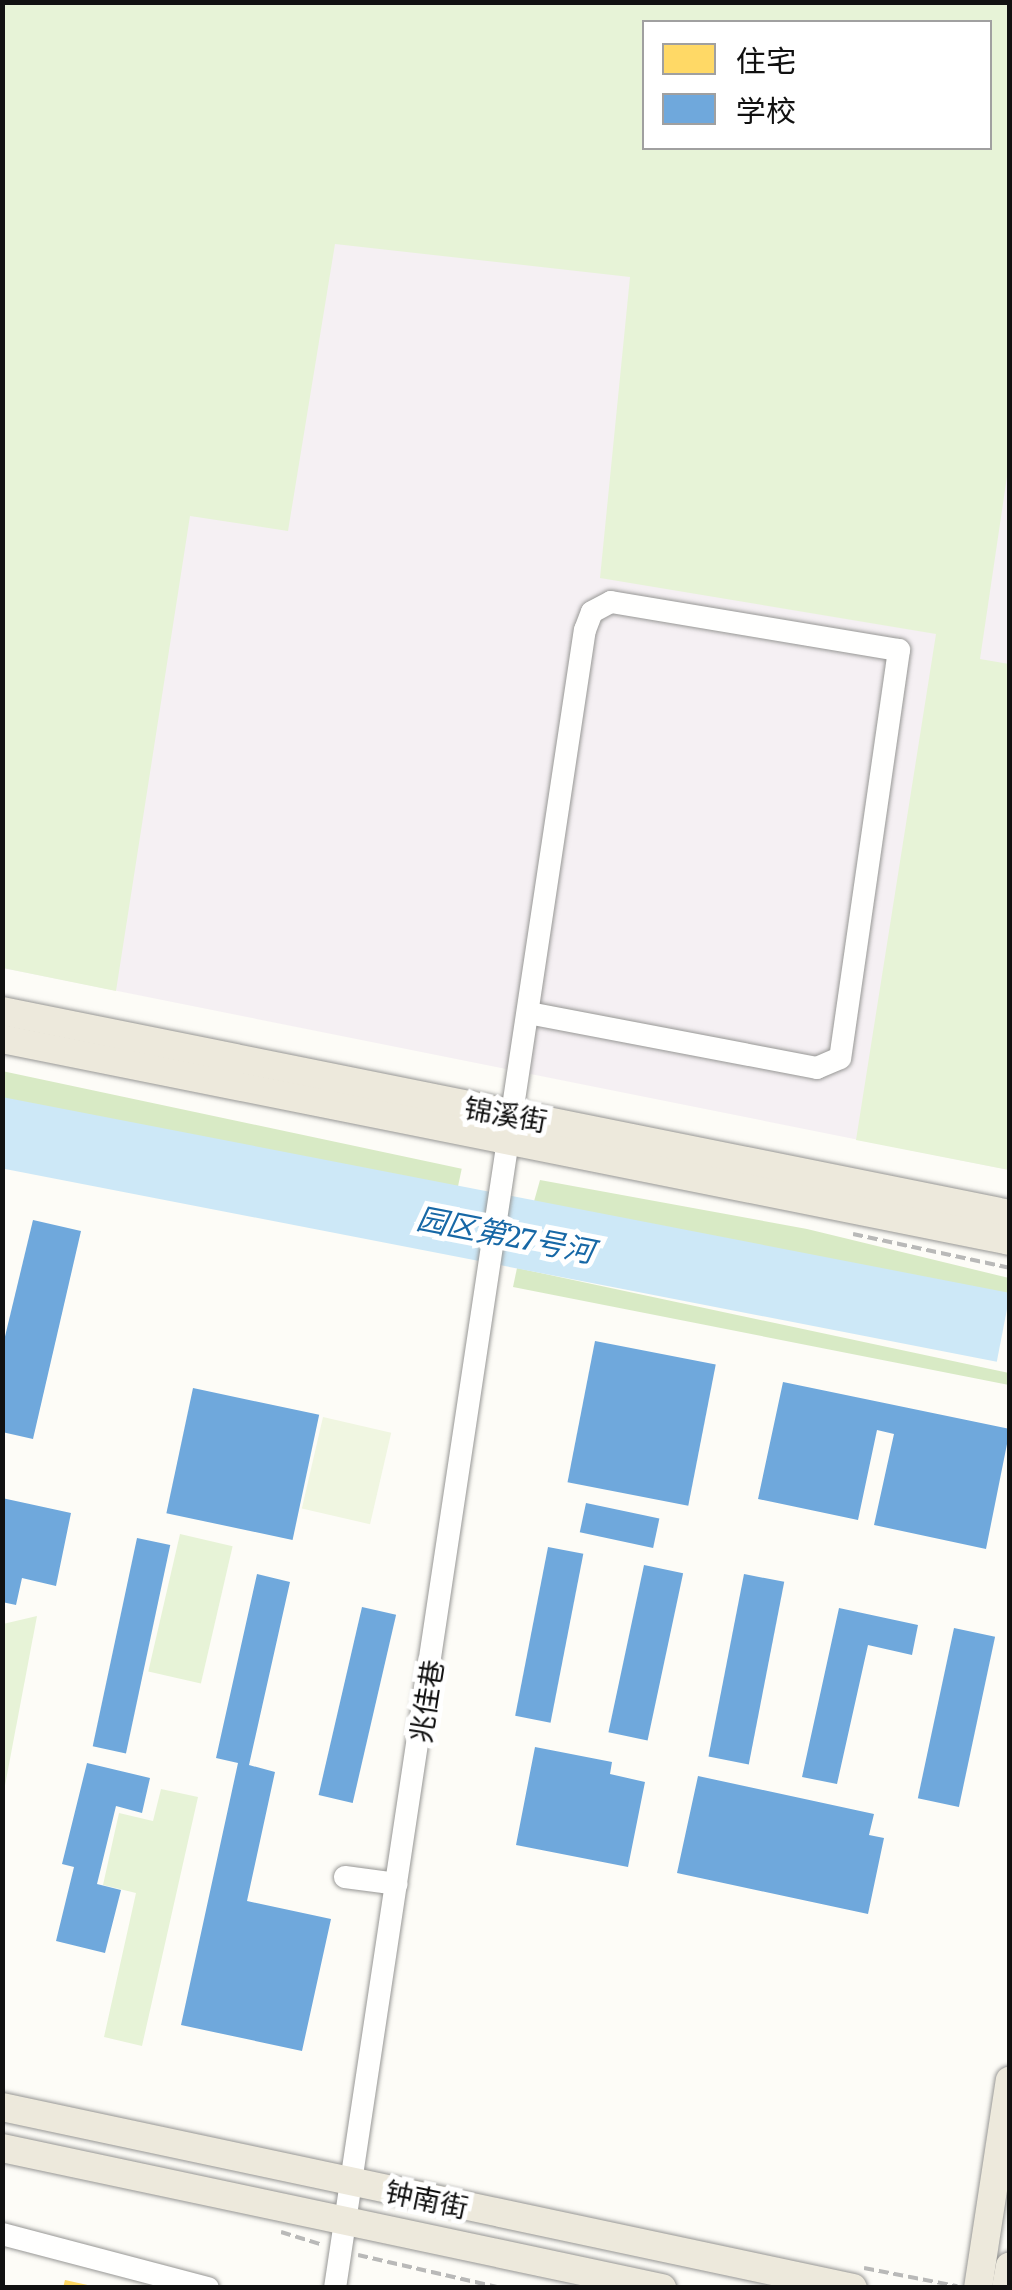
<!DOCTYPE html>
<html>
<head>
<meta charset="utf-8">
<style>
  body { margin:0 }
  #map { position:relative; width:1012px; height:2290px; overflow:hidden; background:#fdfcf7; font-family:Literata,"Noto Sans SC",serif }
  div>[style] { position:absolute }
  .industrial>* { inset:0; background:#f5f0f3 }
  .green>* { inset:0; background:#e7f3d7; transform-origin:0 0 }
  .forest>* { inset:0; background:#d8eac5; transform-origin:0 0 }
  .pitch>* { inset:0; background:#f0f6e1; transform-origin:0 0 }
  .water>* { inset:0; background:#cde8f7; transform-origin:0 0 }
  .homes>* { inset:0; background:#ffd966 }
  .schools>* { inset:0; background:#6fa8dc; transform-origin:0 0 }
  .path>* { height:4px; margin-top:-2px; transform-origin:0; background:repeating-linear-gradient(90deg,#b9b9b8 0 10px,transparent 0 15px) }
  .roads { filter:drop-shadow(0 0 2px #979795) drop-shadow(0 0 2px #979795) }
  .minor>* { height:22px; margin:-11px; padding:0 11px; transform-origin:11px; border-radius:11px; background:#fffffe }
  .major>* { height:28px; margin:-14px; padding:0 14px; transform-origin:14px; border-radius:14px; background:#ede9dc }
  span { translate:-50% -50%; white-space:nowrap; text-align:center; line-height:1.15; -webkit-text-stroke:10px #fff; paint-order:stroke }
  .street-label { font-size:28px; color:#111 }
  .water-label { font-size:30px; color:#1768a6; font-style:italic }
  .frame { position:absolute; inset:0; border:5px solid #111; pointer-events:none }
  .legend { position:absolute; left:642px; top:20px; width:350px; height:130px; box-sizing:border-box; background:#fff; border:2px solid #a0a0a0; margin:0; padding:12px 18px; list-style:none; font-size:30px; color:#111 }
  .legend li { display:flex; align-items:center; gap:20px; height:50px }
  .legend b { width:50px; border:2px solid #a0a0a0 }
</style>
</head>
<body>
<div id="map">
  <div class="industrial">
    <div style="clip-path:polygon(evenodd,2px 3px,1009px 3px,1009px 1170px,3px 968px,2px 3px,644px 22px,990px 22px,990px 148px,644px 148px,644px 22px)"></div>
  </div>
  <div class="green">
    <div style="clip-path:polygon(evenodd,2px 3px,1009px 3px,1009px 463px,980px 659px,1009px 664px,1009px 1170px,856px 1140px,936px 634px,600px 578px,630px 277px,335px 244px,288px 531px,190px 516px,116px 991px,3px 968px,2px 3px,644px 22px,990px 22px,990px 148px,644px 148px,644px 22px)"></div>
    <div style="left:180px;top:1534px;width:54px;height:141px;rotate:13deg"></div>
    <div style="clip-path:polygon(37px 1616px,3px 1796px,3px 1624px)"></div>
    <div style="clip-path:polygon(161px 1789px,198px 1797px,142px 2046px,104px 2037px,136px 1893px,103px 1885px,119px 1813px,153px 1821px)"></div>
  </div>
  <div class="forest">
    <div style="left:2px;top:1071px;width:470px;height:26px;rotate:12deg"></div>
    <div style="clip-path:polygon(540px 1180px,807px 1229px,1009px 1278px,1009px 1301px,533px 1205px)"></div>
    <div style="clip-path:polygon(517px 1268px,1009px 1373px,1009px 1385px,513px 1287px)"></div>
  </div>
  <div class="pitch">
    <div style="left:323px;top:1417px;width:70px;height:94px;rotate:13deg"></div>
  </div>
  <div class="water">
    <div style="left:2px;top:1097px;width:1027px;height:70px;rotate:11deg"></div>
  </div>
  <div class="homes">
    <div style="clip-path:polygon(65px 2280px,92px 2286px,91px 2288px,63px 2288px)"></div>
  </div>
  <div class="schools">
    <div style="clip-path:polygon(33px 1220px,81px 1231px,33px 1439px,2px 1432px,2px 1349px)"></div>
    <div style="left:595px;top:1341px;width:123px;height:144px;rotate:11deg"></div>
    <div style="clip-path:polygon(783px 1382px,1010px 1429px,986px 1549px,874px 1525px,894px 1434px,877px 1430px,858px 1520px,758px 1499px)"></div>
    <div style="left:193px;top:1388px;width:129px;height:128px;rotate:12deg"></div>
    <div style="clip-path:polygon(2px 1498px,71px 1513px,56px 1586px,22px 1578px,16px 1605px,2px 1602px)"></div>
    <div style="left:586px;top:1503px;width:75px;height:30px;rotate:12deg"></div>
    <div style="left:137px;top:1538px;width:34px;height:213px;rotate:12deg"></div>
    <div style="left:548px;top:1547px;width:36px;height:172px;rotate:11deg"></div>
    <div style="left:644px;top:1565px;width:40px;height:171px;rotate:12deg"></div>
    <div style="clip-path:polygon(257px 1574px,290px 1582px,249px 1765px,275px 1772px,247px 1901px,331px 1919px,302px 2051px,181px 2025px,238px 1763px,216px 1758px)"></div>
    <div style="left:744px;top:1574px;width:41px;height:186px;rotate:11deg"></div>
    <div style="left:362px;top:1607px;width:35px;height:193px;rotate:13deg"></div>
    <div style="clip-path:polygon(839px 1608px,918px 1625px,912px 1655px,868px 1645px,837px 1784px,802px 1777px)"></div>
    <div style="left:954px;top:1628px;width:42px;height:174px;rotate:12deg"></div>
    <div style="clip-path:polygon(535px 1747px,612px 1762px,610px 1774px,645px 1782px,628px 1867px,516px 1845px)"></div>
    <div style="clip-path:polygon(87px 1763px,150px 1778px,142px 1813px,116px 1806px,97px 1884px,121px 1890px,105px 1953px,56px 1941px,74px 1867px,62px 1864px)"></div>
    <div style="clip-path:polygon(698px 1776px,874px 1814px,869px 1835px,884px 1838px,868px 1914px,677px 1873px)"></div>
  </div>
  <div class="path">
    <div style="left:853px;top:1234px;width:161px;rotate:12.2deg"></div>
    <div style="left:281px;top:2232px;width:41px;rotate:17.1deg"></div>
    <div style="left:358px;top:2255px;width:147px;rotate:13deg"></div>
    <div style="left:864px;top:2268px;width:95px;rotate:11deg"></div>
  </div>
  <div class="roads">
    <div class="minor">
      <div style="left:345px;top:1877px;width:52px;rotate:7.7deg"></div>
      <div style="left:2px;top:2234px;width:213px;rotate:14.7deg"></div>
      <div style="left:335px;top:2288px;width:1677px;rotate:-81.43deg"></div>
      <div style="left:585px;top:630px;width:19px;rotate:-69deg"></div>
      <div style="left:592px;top:612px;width:21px;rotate:-28deg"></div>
      <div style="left:611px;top:602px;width:292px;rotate:9.5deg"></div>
      <div style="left:899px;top:650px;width:412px;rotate:98.2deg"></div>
      <div style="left:840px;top:1058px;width:25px;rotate:157deg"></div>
      <div style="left:817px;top:1068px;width:293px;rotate:-169.2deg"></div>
    </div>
    <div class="major">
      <div style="left:2px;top:1011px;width:1028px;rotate:11.39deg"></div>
      <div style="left:2px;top:1039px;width:1028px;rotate:11.33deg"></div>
      <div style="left:2px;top:2107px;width:870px;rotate:12.01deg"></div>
      <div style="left:2px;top:2148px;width:675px;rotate:11.98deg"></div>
      <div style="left:978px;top:2288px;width:210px;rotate:-81.3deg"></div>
      <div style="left:1006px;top:2288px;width:22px;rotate:-80deg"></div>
    </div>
  </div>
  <div class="street-label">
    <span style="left:506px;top:1113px;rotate:10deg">锦溪街</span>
    <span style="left:425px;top:1701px;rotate:-81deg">兆佳巷</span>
    <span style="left:427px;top:2198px;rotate:12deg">钟南街</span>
  </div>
  <div class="water-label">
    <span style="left:506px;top:1233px;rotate:11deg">园区第27号河</span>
  </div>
  <div class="frame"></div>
  <ul class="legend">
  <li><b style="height:28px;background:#ffd966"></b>住宅</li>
  <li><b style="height:28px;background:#6fa8dc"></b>学校</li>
  </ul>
</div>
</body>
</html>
